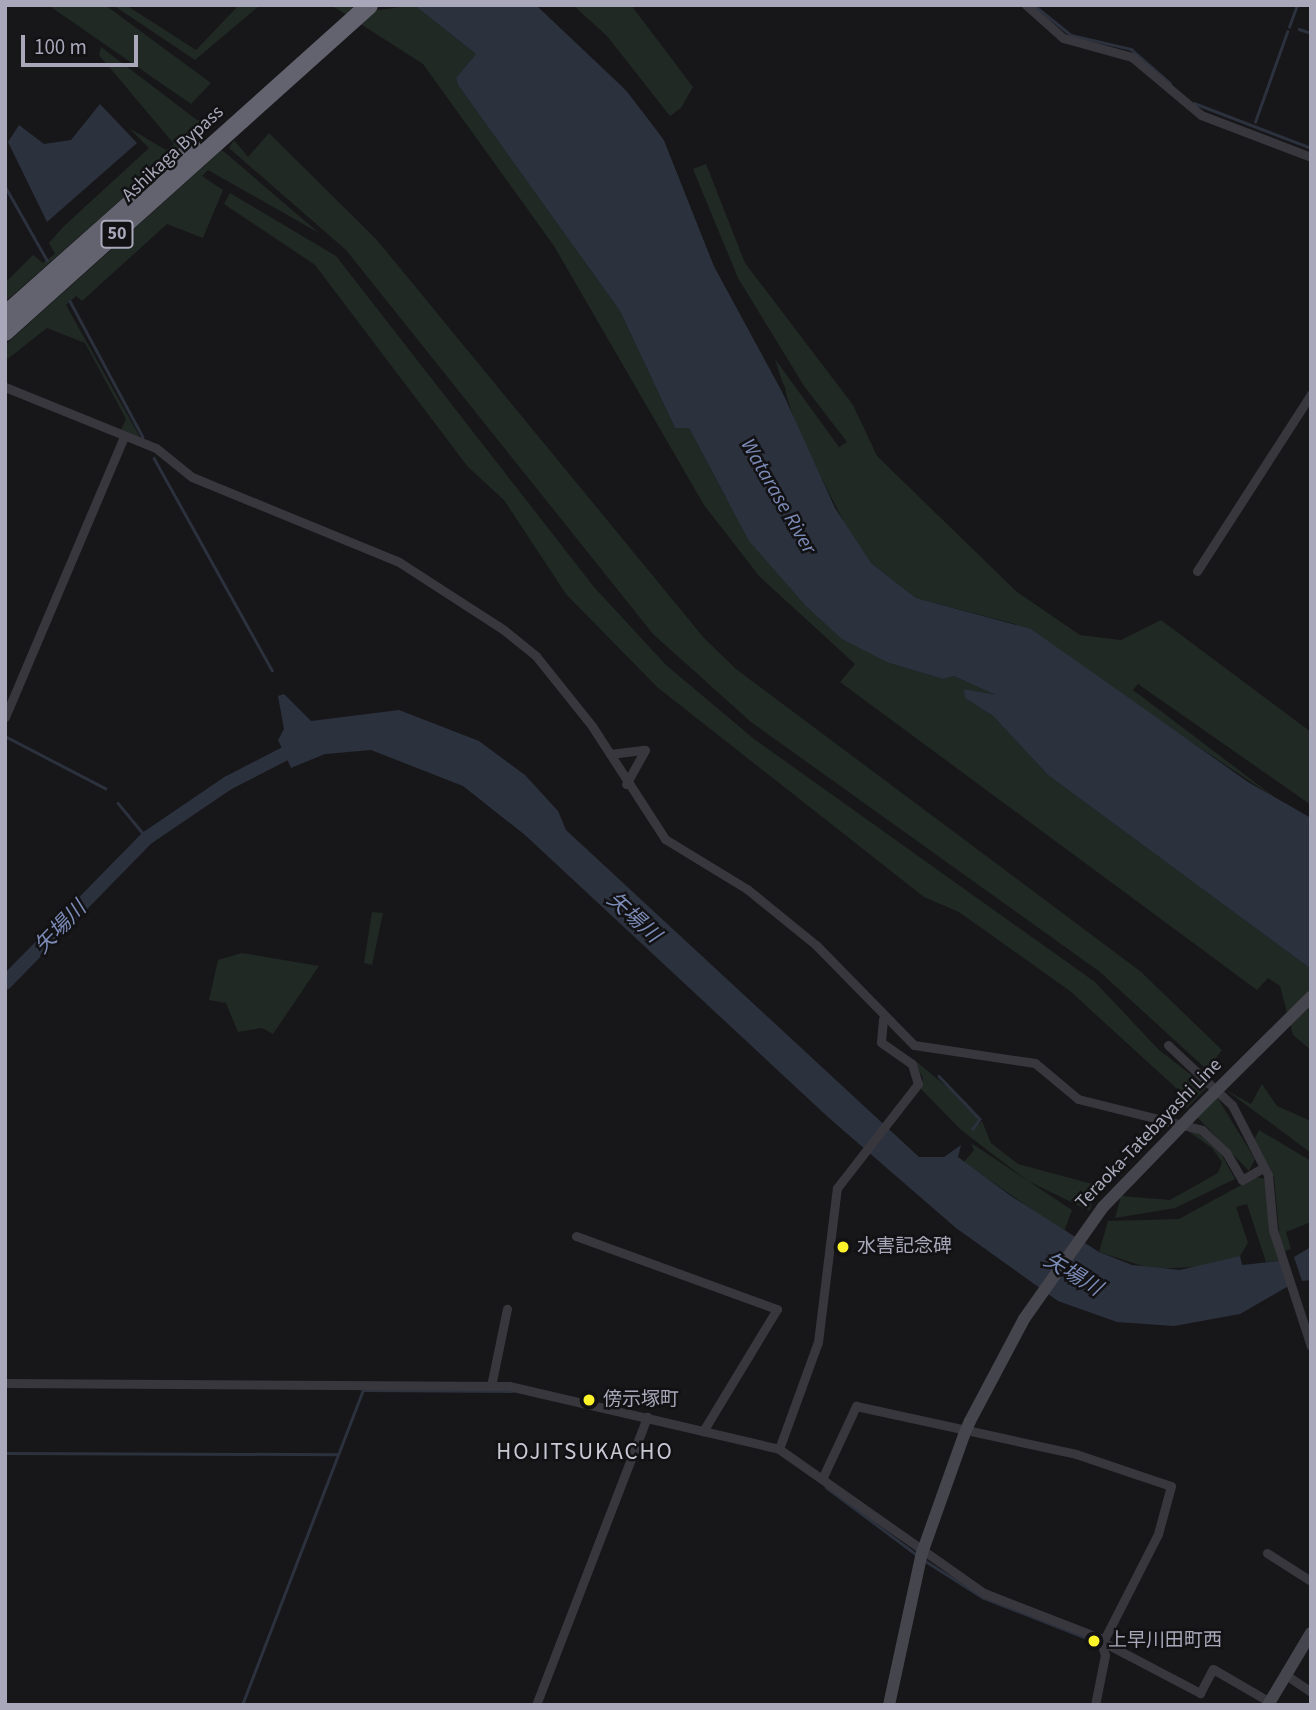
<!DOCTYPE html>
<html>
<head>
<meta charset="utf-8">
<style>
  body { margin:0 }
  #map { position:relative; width:1316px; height:1710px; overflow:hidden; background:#171719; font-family:"Source Sans 3","Noto Sans JP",sans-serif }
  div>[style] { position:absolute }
  .green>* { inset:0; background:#202924 }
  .water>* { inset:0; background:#2c313e }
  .pier>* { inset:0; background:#171719 }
  .stream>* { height:2.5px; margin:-1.25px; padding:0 1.25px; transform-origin:1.25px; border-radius:1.25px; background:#2c313e }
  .river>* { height:14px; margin:-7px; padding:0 7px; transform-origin:7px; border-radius:7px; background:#2c313e }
  .street>* { height:9px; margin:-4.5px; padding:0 4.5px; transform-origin:4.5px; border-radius:4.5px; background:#38373e }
  .secondary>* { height:12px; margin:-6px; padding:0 6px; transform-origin:6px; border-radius:6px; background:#45454e }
  .highway>* { height:18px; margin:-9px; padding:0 9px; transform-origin:9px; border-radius:9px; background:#636370 }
  .secondary-bridge>* { height:12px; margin:-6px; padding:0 6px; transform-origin:6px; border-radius:6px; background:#45454e }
  .dots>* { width:19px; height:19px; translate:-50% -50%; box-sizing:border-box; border:4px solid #121214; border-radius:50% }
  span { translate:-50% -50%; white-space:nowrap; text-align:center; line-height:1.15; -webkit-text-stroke:5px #121214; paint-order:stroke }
  .shield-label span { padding:2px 5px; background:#121214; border:2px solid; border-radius:5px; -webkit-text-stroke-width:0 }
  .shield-label { font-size:18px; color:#a8a8ba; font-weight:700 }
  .street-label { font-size:19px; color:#a8a8ba }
  .poi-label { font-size:19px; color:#a8a8ba }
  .left { translate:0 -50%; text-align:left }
  .water-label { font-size:21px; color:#7c8bb7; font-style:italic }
  .quarter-label { font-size:23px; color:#c9c9d5; letter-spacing:2px }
  .frame { position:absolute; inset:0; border:7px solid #a8a8ba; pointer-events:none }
  .scale { position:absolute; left:21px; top:35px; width:117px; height:32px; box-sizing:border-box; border:4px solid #a8a8ba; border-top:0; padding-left:9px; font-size:21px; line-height:24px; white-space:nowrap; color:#a8a8ba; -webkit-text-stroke:5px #121214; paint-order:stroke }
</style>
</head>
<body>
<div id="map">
  <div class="green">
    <div style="clip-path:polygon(48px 5px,105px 5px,211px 83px,191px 104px)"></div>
    <div style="clip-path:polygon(113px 5px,126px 5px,196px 50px,239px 5px,260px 5px,195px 60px)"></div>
    <div style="clip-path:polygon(331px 5px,380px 10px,414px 5px,476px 54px,456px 78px,458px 85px,620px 311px,675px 428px,689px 428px,726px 498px,889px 663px,943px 679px,954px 676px,1001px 697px,965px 689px,965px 698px,993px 716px,1048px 775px,1311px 969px,1311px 1050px,1293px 1035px,1280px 986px,1268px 978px,1257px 990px,840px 682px,855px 664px,760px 577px,704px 505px,554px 246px,423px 64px)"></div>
    <div style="clip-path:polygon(573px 5px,631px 5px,693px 87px,681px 108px,670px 116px,607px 36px)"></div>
    <div style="clip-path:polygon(101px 47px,197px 120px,211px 120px,5px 302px,5px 283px,33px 255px,43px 263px,55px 254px,49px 243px,63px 227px,149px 148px,129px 128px,166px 150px,174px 144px,99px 55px)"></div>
    <div style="clip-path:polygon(269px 133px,377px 240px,704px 638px,736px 669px,1140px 971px,1222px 1050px,1207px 1070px,1216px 1078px,1100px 972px,751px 722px,653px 634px,346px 250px,229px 148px,234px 140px,248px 157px)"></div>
    <div style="clip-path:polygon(222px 150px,319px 233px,208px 170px,202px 176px,223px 190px,203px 238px,167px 224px,82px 301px,76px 296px,66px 305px,140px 437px,121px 430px,126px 419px,85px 343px,47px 328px,5px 361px,5px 345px)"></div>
    <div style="clip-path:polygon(706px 164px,745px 263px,853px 405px,877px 456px,1017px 592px,1080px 635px,1121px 640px,1161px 620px,1311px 732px,1311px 805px,1138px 684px,1133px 690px,1281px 802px,1015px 624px,916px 598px,871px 563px,849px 532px,798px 432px,775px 359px,839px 447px,847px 442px,804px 386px,738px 278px,693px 169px)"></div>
    <div style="clip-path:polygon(230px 193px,336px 256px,594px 587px,666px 665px,754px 739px,1095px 982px,1159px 1050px,1207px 1087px,1187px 1108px,1182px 1104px,1187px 1098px,1070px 991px,959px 912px,924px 897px,657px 687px,566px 594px,504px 500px,468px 467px,315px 265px,224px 204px)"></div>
    <div style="clip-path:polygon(372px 912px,383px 913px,372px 965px,364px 963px)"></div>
    <div style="clip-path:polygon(242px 953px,319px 966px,273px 1034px,262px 1028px,238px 1032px,226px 1003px,209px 1000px,218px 960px)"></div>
    <div style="clip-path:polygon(913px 1059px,967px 1103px,979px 1118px,972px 1129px,982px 1121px,991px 1143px,1018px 1164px,1096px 1185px,1090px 1211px,1028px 1181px,961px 1130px,921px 1089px,923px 1078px)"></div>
    <div style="clip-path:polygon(1262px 1084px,1277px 1106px,1311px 1121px,1311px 1153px,1226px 1090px,1251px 1104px)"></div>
    <div style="clip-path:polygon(1217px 1097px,1255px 1159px,1249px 1171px,1196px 1116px)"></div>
    <div style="clip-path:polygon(1185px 1129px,1200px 1134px,1218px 1148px,1235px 1179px,1175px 1208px,1115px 1218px,1121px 1196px,1170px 1200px,1218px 1173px,1222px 1162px,1212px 1148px)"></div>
    <div style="clip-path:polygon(1259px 1130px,1311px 1161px,1311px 1222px,1286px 1232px,1291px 1249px,1281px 1252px,1274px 1177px,1254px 1140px)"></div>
    <div style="clip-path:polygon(971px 1143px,1072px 1210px,1064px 1232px,964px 1162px,974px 1150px)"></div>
    <div style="clip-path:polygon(1256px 1177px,1266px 1179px,1279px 1261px,1266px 1262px,1247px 1204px,1236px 1207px,1248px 1243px,1240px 1256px,1213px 1266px,1152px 1269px,1099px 1252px,1108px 1221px,1179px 1219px)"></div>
  </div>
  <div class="water">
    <div style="clip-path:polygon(414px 5px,536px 5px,633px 97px,664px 140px,714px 266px,781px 389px,835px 508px,871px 563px,916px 598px,1031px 629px,1248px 782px,1311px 818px,1311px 969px,1048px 775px,993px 716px,965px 698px,964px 689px,996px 695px,954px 676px,943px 679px,889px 663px,842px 639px,806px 606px,749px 541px,689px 428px,675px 428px,620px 311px,458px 85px,456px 78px,476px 54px)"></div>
    <div style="clip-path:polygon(100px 104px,137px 143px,47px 222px,8px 142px,19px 125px,44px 144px,71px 140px)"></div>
    <div style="clip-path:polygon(284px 694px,311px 721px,399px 710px,479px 741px,525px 775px,558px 811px,566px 830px,919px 1157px,944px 1157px,961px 1145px,958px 1157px,1011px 1196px,1099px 1252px,1132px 1265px,1180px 1270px,1240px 1256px,1242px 1265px,1279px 1261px,1292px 1284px,1240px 1314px,1174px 1326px,1117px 1322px,1058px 1301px,956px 1228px,829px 1118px,525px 835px,463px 786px,371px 750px,325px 754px,291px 768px,278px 740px,284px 729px,278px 696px)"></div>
    <div style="clip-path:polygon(1311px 1247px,1311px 1280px,1302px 1281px,1294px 1257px)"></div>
  </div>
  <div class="pier">
    <div style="clip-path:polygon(536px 5px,550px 12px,617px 74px,666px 138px,699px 224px,785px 387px,787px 401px,714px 266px,664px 140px,615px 76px)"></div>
  </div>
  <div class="stream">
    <div style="left:1034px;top:5px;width:48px;rotate:39deg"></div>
    <div style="left:1071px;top:35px;width:62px;rotate:13.1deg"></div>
    <div style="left:1131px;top:49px;width:52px;rotate:41.1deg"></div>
    <div style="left:1289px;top:27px;width:23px;rotate:-70deg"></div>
    <div style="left:1299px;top:29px;width:13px;rotate:18deg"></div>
    <div style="left:1194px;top:103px;width:125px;rotate:21deg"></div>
    <div style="left:1255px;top:122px;width:96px;rotate:-70.4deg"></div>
    <div style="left:5px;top:186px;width:85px;rotate:60.4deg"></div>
    <div style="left:70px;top:301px;width:154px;rotate:61.8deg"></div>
    <div style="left:154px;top:458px;width:243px;rotate:60.9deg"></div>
    <div style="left:5px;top:736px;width:113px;rotate:27.5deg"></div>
    <div style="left:118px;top:803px;width:45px;rotate:50.4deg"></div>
    <div style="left:939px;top:1076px;width:59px;rotate:46.4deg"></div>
    <div style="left:980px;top:1119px;width:12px;rotate:125deg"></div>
    <div style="left:5px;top:1453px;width:333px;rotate:0.2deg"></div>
    <div style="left:826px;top:1487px;width:112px;rotate:36.7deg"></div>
    <div style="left:924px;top:1560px;width:69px;rotate:32.5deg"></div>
    <div style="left:982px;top:1597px;width:123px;rotate:21.4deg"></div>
    <div style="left:242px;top:1705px;width:337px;rotate:-69deg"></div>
    <div style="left:363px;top:1390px;width:149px;rotate:0.4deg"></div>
  </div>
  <div class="river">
    <div style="left:5px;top:983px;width:203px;rotate:-45.6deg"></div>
    <div style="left:147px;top:838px;width:98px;rotate:-34.2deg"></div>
    <div style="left:228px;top:783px;width:83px;rotate:-27.2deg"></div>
  </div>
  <div class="street">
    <div style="left:1026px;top:5px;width:50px;rotate:41.7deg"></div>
    <div style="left:1063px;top:38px;width:72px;rotate:15.4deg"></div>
    <div style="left:1132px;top:57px;width:90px;rotate:40deg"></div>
    <div style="left:1201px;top:115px;width:118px;rotate:20.9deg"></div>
    <div style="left:5px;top:387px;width:163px;rotate:22deg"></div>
    <div style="left:156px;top:448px;width:46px;rotate:38.9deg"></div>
    <div style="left:192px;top:477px;width:224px;rotate:22.3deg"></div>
    <div style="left:399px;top:562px;width:125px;rotate:32.9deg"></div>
    <div style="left:504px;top:630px;width:41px;rotate:39.1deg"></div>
    <div style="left:536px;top:656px;width:90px;rotate:51.3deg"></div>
    <div style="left:592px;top:726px;width:135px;rotate:57.1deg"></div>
    <div style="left:665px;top:839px;width:96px;rotate:31.4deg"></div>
    <div style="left:747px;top:889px;width:89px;rotate:39.1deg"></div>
    <div style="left:816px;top:945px;width:140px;rotate:45.6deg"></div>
    <div style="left:914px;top:1045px;width:122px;rotate:8.5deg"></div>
    <div style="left:1035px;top:1063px;width:56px;rotate:39.9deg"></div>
    <div style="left:1078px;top:1099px;width:128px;rotate:14deg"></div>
    <div style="left:1202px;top:1130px;width:33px;rotate:43deg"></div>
    <div style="left:1226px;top:1152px;width:32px;rotate:60deg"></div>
    <div style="left:1242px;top:1180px;width:24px;rotate:-30deg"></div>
    <div style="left:1197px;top:571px;width:211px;rotate:-57.2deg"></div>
    <div style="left:5px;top:717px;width:305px;rotate:-67deg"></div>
    <div style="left:610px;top:754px;width:35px;rotate:-7deg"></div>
    <div style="left:645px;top:750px;width:39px;rotate:119deg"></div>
    <div style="left:1168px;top:1045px;width:88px;rotate:43.2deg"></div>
    <div style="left:1232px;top:1105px;width:79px;rotate:62.8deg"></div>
    <div style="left:1268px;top:1175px;width:55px;rotate:84.8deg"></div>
    <div style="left:1273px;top:1230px;width:122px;rotate:71.9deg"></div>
    <div style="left:576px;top:1236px;width:214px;rotate:20deg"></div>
    <div style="left:777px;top:1309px;width:143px;rotate:121.2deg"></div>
    <div style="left:5px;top:1383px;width:504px;rotate:0.34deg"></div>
    <div style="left:509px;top:1386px;width:277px;rotate:13.1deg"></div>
    <div style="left:779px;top:1449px;width:251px;rotate:35.1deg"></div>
    <div style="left:984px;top:1593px;width:124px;rotate:21.2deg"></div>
    <div style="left:1100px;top:1638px;width:18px;rotate:74deg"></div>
    <div style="left:1105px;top:1655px;width:51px;rotate:101.3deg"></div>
    <div style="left:491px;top:1386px;width:79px;rotate:-78.3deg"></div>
    <div style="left:779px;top:1449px;width:114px;rotate:-70deg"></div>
    <div style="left:818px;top:1342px;width:155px;rotate:-83deg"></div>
    <div style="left:837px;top:1188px;width:132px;rotate:-52.1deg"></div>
    <div style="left:918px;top:1084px;width:21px;rotate:-107deg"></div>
    <div style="left:912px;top:1064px;width:38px;rotate:-145deg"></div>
    <div style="left:881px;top:1042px;width:23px;rotate:-85deg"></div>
    <div style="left:822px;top:1479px;width:81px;rotate:-65deg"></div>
    <div style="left:856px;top:1406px;width:225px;rotate:12.3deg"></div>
    <div style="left:1076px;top:1454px;width:100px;rotate:18.6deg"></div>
    <div style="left:1171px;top:1486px;width:50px;rotate:105.2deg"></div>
    <div style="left:1158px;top:1534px;width:121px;rotate:117deg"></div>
    <div style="left:1103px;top:1642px;width:110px;rotate:27.7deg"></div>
    <div style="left:1200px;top:1693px;width:27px;rotate:-62deg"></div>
    <div style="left:1213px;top:1669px;width:66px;rotate:30.1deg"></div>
    <div style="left:1267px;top:1553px;width:52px;rotate:32.5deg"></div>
    <div style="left:1286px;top:1675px;width:30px;rotate:34deg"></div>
    <div style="left:536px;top:1705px;width:309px;rotate:-68.9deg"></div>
  </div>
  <div class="secondary">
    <div style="left:1194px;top:1113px;width:165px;rotate:-44.8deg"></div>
    <div style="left:970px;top:1421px;width:115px;rotate:-62.1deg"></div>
    <div style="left:1024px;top:1319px;width:137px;rotate:-54.8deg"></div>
    <div style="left:889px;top:1705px;width:156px;rotate:-77.8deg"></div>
    <div style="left:922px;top:1553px;width:125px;rotate:-70.4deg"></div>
    <div style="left:1268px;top:1705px;width:84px;rotate:-59.2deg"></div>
  </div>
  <div class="highway">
    <div style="left:5px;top:315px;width:251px;rotate:-41.6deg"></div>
    <div style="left:5px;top:332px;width:489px;rotate:-41.9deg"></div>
  </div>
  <div class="secondary-bridge">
    <div style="left:1103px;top:1207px;width:131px;rotate:-45.9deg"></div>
    <div style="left:964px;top:1435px;width:15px;rotate:-67deg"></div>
  </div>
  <div class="dots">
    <div style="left:843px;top:1247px;background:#fff329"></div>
    <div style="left:589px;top:1400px;background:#fff329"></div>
    <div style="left:1094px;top:1641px;background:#fff329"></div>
  </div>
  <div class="shield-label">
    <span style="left:117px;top:234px">50</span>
  </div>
  <div class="street-label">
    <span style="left:173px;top:154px;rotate:-43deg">Ashikaga Bypass</span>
    <span style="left:1149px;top:1134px;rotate:-46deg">Teraoka-Tatebayashi Line</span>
  </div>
  <div class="poi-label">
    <span class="left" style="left:857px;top:1247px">水害記念碑</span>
    <span class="left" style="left:603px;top:1400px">傍示塚町</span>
    <span class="left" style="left:1108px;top:1641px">上早川田町西</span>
  </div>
  <div class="water-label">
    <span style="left:779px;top:496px;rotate:60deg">Watarase River</span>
    <span style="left:634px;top:917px;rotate:42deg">矢場川</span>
    <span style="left:60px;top:927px;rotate:-46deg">矢場川</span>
    <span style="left:1073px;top:1274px;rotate:31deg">矢場川</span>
  </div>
  <div class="quarter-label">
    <span style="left:585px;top:1452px">HOJITSUKACHO</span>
  </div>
  <div class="frame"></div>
  <div class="scale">100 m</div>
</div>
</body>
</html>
